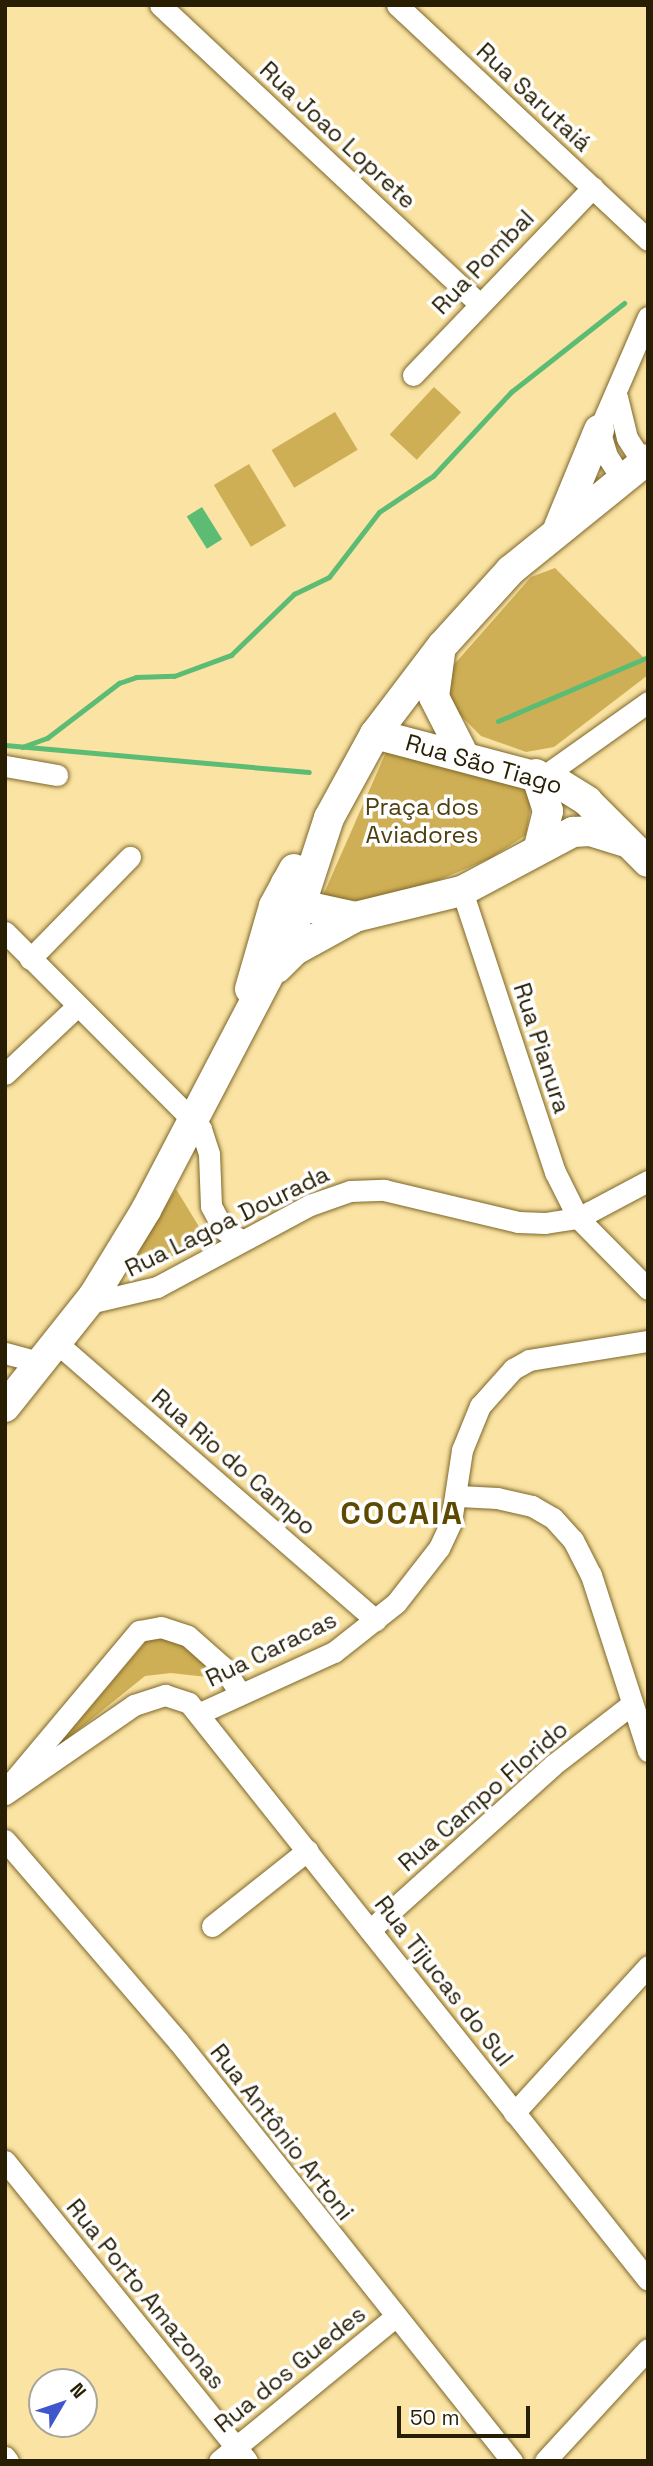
<!DOCTYPE html>
<html>
<head>
<meta charset="utf-8">
<style>
  body { margin:0 }
  #map { position:relative; width:653px; height:2466px; overflow:hidden; background:#fae3a3; font-family:"Space Grotesk",sans-serif }
  div>[style] { position:absolute }
  .green>* { inset:0; background:#cfaf56; transform-origin:0 0 }
  .water>* { inset:0; background:#5cbc74; transform-origin:0 0 }
  .stream>* { height:5px; margin:-2.5px; padding:0 2.5px; transform-origin:2.5px; border-radius:2.5px; background:#5cbc74 }
  .roads { filter:drop-shadow(0 0 2px #7d6729) drop-shadow(0 0 2px #7d6729) }
  .street>* { height:21px; margin:-10.5px; padding:0 10.5px; transform-origin:10.5px; border-radius:10.5px; background:#fff }
  .secondary>* { height:30px; margin:-15px; padding:0 15px; transform-origin:15px; border-radius:15px; background:#fff }
  span { translate:-50% -50%; white-space:nowrap; text-align:center; line-height:1.15; -webkit-text-stroke:7px #fff; paint-order:stroke }
  .street-label { font-size:24px; color:#271e04 }
  .park-label { font-size:24px; color:#4f4010 }
  .district-label { font-size:32px; color:#5e4900; font-weight:700; letter-spacing:2px }
  .frame { position:absolute; inset:0; border:7px solid #271e04; pointer-events:none }
  .north { position:absolute; left:28px; top:2368px; width:70px; height:70px; box-sizing:border-box; background:#fff; border:2px solid #a9a59b; border-radius:50%; rotate:51deg; font-size:19px; font-weight:700; line-height:28px; text-align:center; color:#271e04 }
  .north::after { content:''; display:block; margin:auto; width:24px; height:32px; background:#3f57ca; clip-path:polygon(50% 0,100% 100%,50% 72%,0 100%) }
  .scale { position:absolute; left:397px; top:2406px; width:133px; height:32px; box-sizing:border-box; border:4px solid #271e04; border-top:0; padding-left:9px; font-size:21px; line-height:24px; white-space:nowrap; color:#271e04; -webkit-text-stroke:5px #fff; paint-order:stroke }
</style>
</head>
<body>
<div id="map">
  <div class="green">
    <div style="left:434px;top:387px;width:37px;height:65px;rotate:43deg"></div>
    <div style="left:335px;top:412px;width:44px;height:74px;rotate:59deg"></div>
    <div style="left:249px;top:464px;width:72px;height:41px;rotate:59deg"></div>
    <div style="clip-path:polygon(555px 568px,648px 662px,648px 675px,554px 747px,526px 752px,481px 736px,446px 701px,451px 668px,531px 577px)"></div>
    <div style="clip-path:polygon(387px 750px,525px 786px,531px 803px,526px 835px,489px 859px,439px 880px,369px 901px,321px 900px)"></div>
    <div style="clip-path:polygon(176px 1189px,209px 1243px,131px 1271px,138px 1250px)"></div>
    <div style="clip-path:polygon(154px 1632px,190px 1646px,205px 1664px,207px 1677px,171px 1673px,145px 1676px,56px 1748px)"></div>
  </div>
  <div class="water">
    <div style="left:202px;top:507px;width:38px;height:18px;rotate:58deg"></div>
  </div>
  <div class="stream">
    <div style="left:498px;top:721px;width:163px;rotate:-23.1deg"></div>
    <div style="left:5px;top:745px;width:305px;rotate:5.1deg"></div>
    <div style="left:22px;top:747px;width:27px;rotate:-20deg"></div>
    <div style="left:47px;top:738px;width:91px;rotate:-37.4deg"></div>
    <div style="left:119px;top:683px;width:18px;rotate:-19deg"></div>
    <div style="left:136px;top:677px;width:38px;rotate:-2deg"></div>
    <div style="left:174px;top:676px;width:61px;rotate:-20.2deg"></div>
    <div style="left:231px;top:655px;width:88px;rotate:-44.1deg"></div>
    <div style="left:294px;top:594px;width:39px;rotate:-26deg"></div>
    <div style="left:329px;top:577px;width:82px;rotate:-52.4deg"></div>
    <div style="left:379px;top:512px;width:65px;rotate:-33.7deg"></div>
    <div style="left:433px;top:476px;width:115px;rotate:-47.1deg"></div>
    <div style="left:511px;top:392px;width:144px;rotate:-38.2deg"></div>
  </div>
  <div class="roads">
    <div class="street">
      <div style="left:160px;top:5px;width:437px;rotate:43.1deg"></div>
      <div style="left:397px;top:5px;width:344px;rotate:43.1deg"></div>
      <div style="left:413px;top:375px;width:260px;rotate:-46.2deg"></div>
      <div style="left:617px;top:397px;width:42px;rotate:76.3deg"></div>
      <div style="left:627px;top:438px;width:30px;rotate:57deg"></div>
      <div style="left:622px;top:479px;width:27px;rotate:-123deg"></div>
      <div style="left:607px;top:456px;width:27px;rotate:-107deg"></div>
      <div style="left:599px;top:430px;width:123px;rotate:-66.6deg"></div>
      <div style="left:5px;top:766px;width:53px;rotate:9.8deg"></div>
      <div style="left:544px;top:776px;width:128px;rotate:-35.4deg"></div>
      <div style="left:462px;top:891px;width:296px;rotate:71.7deg"></div>
      <div style="left:555px;top:1172px;width:51px;rotate:63.4deg"></div>
      <div style="left:578px;top:1218px;width:100px;rotate:45.4deg"></div>
      <div style="left:5px;top:932px;width:278px;rotate:45.1deg"></div>
      <div style="left:201px;top:1129px;width:26px;rotate:72deg"></div>
      <div style="left:209px;top:1154px;width:52px;rotate:87.8deg"></div>
      <div style="left:211px;top:1206px;width:27px;rotate:62deg"></div>
      <div style="left:224px;top:1230px;width:20px;rotate:30deg"></div>
      <div style="left:30px;top:959px;width:143px;rotate:-45.6deg"></div>
      <div style="left:5px;top:1074px;width:98px;rotate:-43.3deg"></div>
      <div style="left:89px;top:1303px;width:70px;rotate:-13.2deg"></div>
      <div style="left:157px;top:1287px;width:174px;rotate:-28.2deg"></div>
      <div style="left:310px;top:1205px;width:42px;rotate:-19.3deg"></div>
      <div style="left:350px;top:1191px;width:34px;rotate:-2deg"></div>
      <div style="left:384px;top:1190px;width:138px;rotate:13.4deg"></div>
      <div style="left:518px;top:1222px;width:27px;rotate:2deg"></div>
      <div style="left:545px;top:1223px;width:33px;rotate:-9deg"></div>
      <div style="left:578px;top:1218px;width:79px;rotate:-27.9deg"></div>
      <div style="left:58px;top:1344px;width:421px;rotate:41deg"></div>
      <div style="left:5px;top:1353px;width:38px;rotate:15deg"></div>
      <div style="left:459px;top:1496px;width:38px;rotate:3deg"></div>
      <div style="left:497px;top:1498px;width:36px;rotate:13deg"></div>
      <div style="left:532px;top:1506px;width:24px;rotate:30deg"></div>
      <div style="left:553px;top:1518px;width:30px;rotate:48deg"></div>
      <div style="left:573px;top:1540px;width:39px;rotate:63deg"></div>
      <div style="left:591px;top:1575px;width:185px;rotate:72.1deg"></div>
      <div style="left:200px;top:1713px;width:147px;rotate:-24.5deg"></div>
      <div style="left:334px;top:1652px;width:79px;rotate:-38.3deg"></div>
      <div style="left:396px;top:1603px;width:70px;rotate:-52deg"></div>
      <div style="left:439px;top:1548px;width:29px;rotate:-65deg"></div>
      <div style="left:451px;top:1522px;width:73px;rotate:-81.3deg"></div>
      <div style="left:462px;top:1450px;width:48px;rotate:-67.8deg"></div>
      <div style="left:480px;top:1406px;width:50px;rotate:-48.3deg"></div>
      <div style="left:513px;top:1369px;width:18px;rotate:-29deg"></div>
      <div style="left:529px;top:1360px;width:121px;rotate:-9.1deg"></div>
      <div style="left:13px;top:1781px;width:196px;rotate:-50deg"></div>
      <div style="left:139px;top:1631px;width:22px;rotate:-10deg"></div>
      <div style="left:161px;top:1627px;width:28px;rotate:18deg"></div>
      <div style="left:188px;top:1636px;width:47px;rotate:41.5deg"></div>
      <div style="left:223px;top:1667px;width:30px;rotate:57deg"></div>
      <div style="left:5px;top:1794px;width:157px;rotate:-34.6deg"></div>
      <div style="left:134px;top:1705px;width:33px;rotate:-18deg"></div>
      <div style="left:165px;top:1695px;width:25px;rotate:18deg"></div>
      <div style="left:189px;top:1703px;width:737px;rotate:51.5deg"></div>
      <div style="left:5px;top:1840px;width:265px;rotate:49.3deg"></div>
      <div style="left:178px;top:2041px;width:537px;rotate:51.51deg"></div>
      <div style="left:212px;top:1926px;width:122px;rotate:-38.4deg"></div>
      <div style="left:370px;top:1930px;width:246px;rotate:-42deg"></div>
      <div style="left:553px;top:1765px;width:100px;rotate:-37.7deg"></div>
      <div style="left:514px;top:2113px;width:199px;rotate:-47.6deg"></div>
      <div style="left:5px;top:2161px;width:385px;rotate:51.1deg"></div>
      <div style="left:5px;top:2457px;width:5px;rotate:53deg"></div>
      <div style="left:219px;top:2461px;width:227px;rotate:-39.3deg"></div>
      <div style="left:545px;top:2461px;width:152px;rotate:-47.4deg"></div>
    </div>
    <div class="secondary">
      <div style="left:559px;top:527px;width:105px;rotate:-67.6deg"></div>
      <div style="left:440px;top:653px;width:44px;rotate:97.8deg"></div>
      <div style="left:434px;top:697px;width:64px;rotate:63deg"></div>
      <div style="left:375px;top:734px;width:188px;rotate:14.8deg"></div>
      <div style="left:557px;top:782px;width:36px;rotate:32deg"></div>
      <div style="left:587px;top:801px;width:86px;rotate:45deg"></div>
      <div style="left:536px;top:774px;width:39px;rotate:72deg"></div>
      <div style="left:548px;top:811px;width:37px;rotate:104deg"></div>
      <div style="left:286px;top:883px;width:38px;rotate:42deg"></div>
      <div style="left:314px;top:908px;width:42px;rotate:12.4deg"></div>
      <div style="left:355px;top:917px;width:110px;rotate:-13.7deg"></div>
      <div style="left:462px;top:891px;width:126px;rotate:-28deg"></div>
      <div style="left:573px;top:832px;width:17px;rotate:-3deg"></div>
      <div style="left:590px;top:831px;width:37px;rotate:17deg"></div>
      <div style="left:277px;top:968px;width:25px;rotate:-45deg"></div>
      <div style="left:295px;top:950px;width:68px;rotate:-28.8deg"></div>
      <div style="left:250px;top:989px;width:86px;rotate:-73.9deg"></div>
      <div style="left:274px;top:906px;width:42px;rotate:-61.6deg"></div>
      <div style="left:5px;top:1407px;width:143px;rotate:-51.5deg"></div>
      <div style="left:94px;top:1295px;width:100px;rotate:-58.5deg"></div>
      <div style="left:146px;top:1210px;width:279px;rotate:-62.4deg"></div>
      <div style="left:275px;top:963px;width:49px;rotate:-64.5deg"></div>
      <div style="left:296px;top:919px;width:106px;rotate:-71.9deg"></div>
      <div style="left:329px;top:818px;width:96px;rotate:-61.3deg"></div>
      <div style="left:375px;top:734px;width:111px;rotate:-52.7deg"></div>
      <div style="left:442px;top:646px;width:103px;rotate:-47.8deg"></div>
      <div style="left:511px;top:570px;width:176px;rotate:-39deg"></div>
    </div>
  </div>
  <div class="street-label">
    <span style="left:534px;top:97px;rotate:43deg">Rua Sarutaiá</span>
    <span style="left:338px;top:135px;rotate:43deg">Rua Joao Loprete</span>
    <span style="left:483px;top:262px;rotate:-46deg">Rua Pombal</span>
    <span style="left:484px;top:764px;rotate:16deg">Rua São Tiago</span>
    <span style="left:542px;top:1048px;rotate:72deg">Rua Pianura</span>
    <span style="left:227px;top:1221px;rotate:-26deg">Rua Lagoa Dourada</span>
    <span style="left:234px;top:1462px;rotate:41deg">Rua Rio do Campo</span>
    <span style="left:271px;top:1649px;rotate:-26deg">Rua Caracas</span>
    <span style="left:483px;top:1796px;rotate:-41deg">Rua Campo Florido</span>
    <span style="left:444px;top:1981px;rotate:52deg">Rua Tijucas do Sul</span>
    <span style="left:282px;top:2132px;rotate:52deg">Rua Antônio Artoni</span>
    <span style="left:146px;top:2294px;rotate:51deg">Rua Porto Amazonas</span>
    <span style="left:290px;top:2369px;rotate:-39deg">Rua dos Guedes</span>
  </div>
  <div class="park-label">
    <span style="left:422px;top:821px">Praça dos<br>Aviadores</span>
  </div>
  <div class="district-label">
    <span style="left:402px;top:1513px">COCAIA</span>
  </div>
  <div class="frame"></div>
  <div class="north">N</div>
  <div class="scale">50 m</div>
</div>
</body>
</html>
